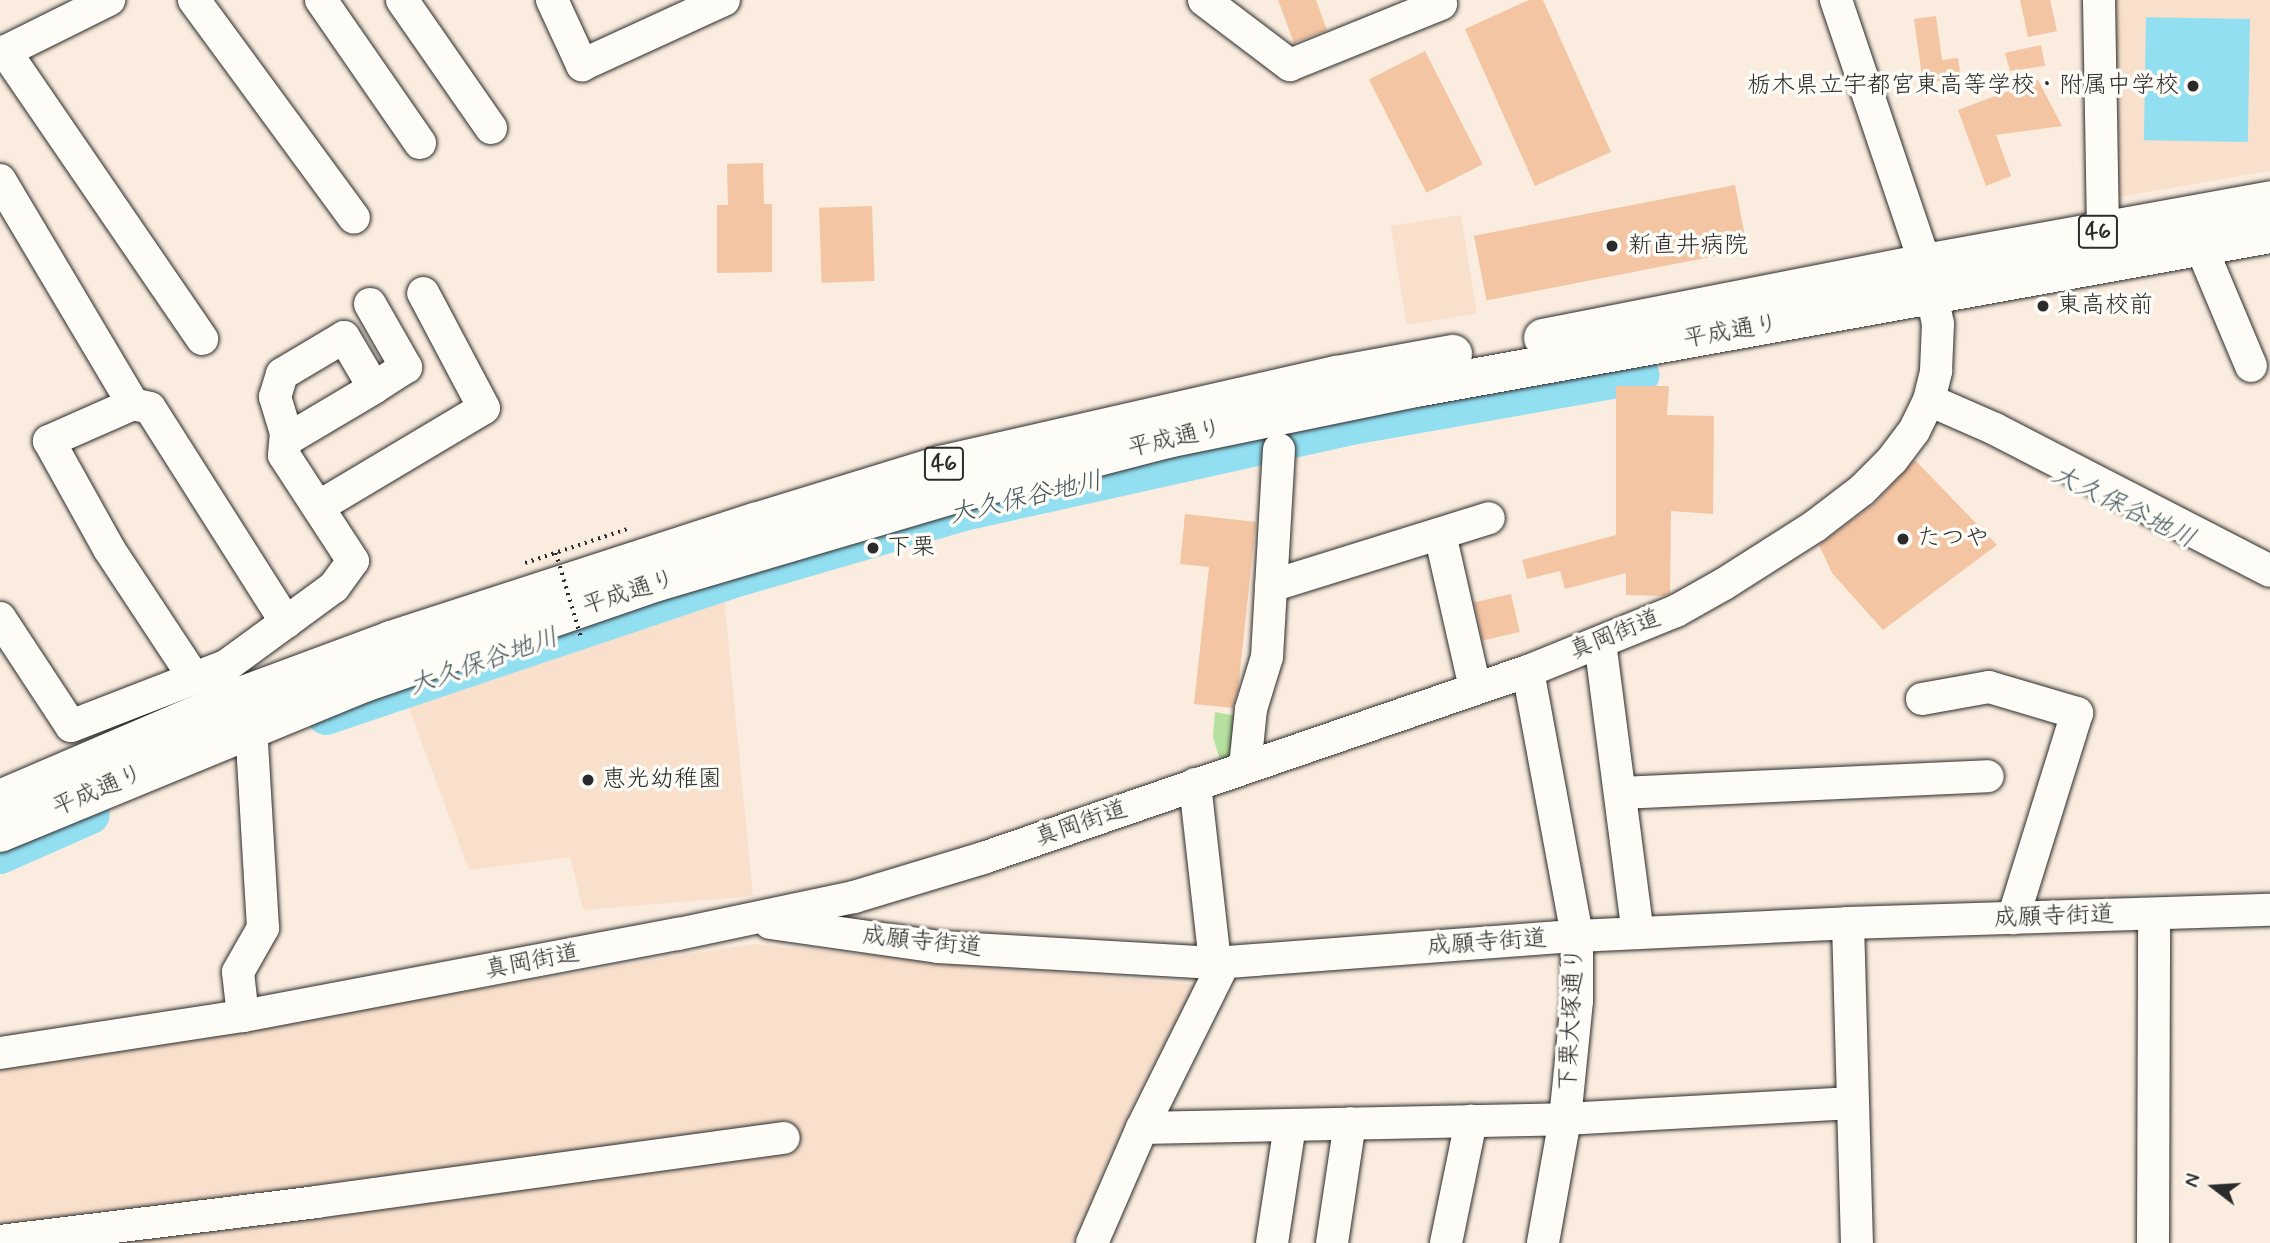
<!DOCTYPE html>
<html>
<head>
<meta charset="utf-8">
<style>
  body { margin:0 }
  #map { position:relative; width:2270px; height:1243px; overflow:hidden; background:#faecde; font-family:Mynerve,"Klee One",sans-serif }
  div>[style] { position:absolute }
  .built>* { inset:0; background:#f8e0cc; transform-origin:0 0 }
  .green>* { inset:0; background:#b5e09e }
  .water>* { inset:0; background:#92dff2; transform-origin:0 0 }
  .river>* { height:38px; margin:-19px; padding:0 19px; transform-origin:19px; border-radius:19px; background:#92dff2 }
  .building>* { inset:0; background:#f3c5a3; transform-origin:0 0 }
  .path>* { height:3.5px; margin-top:-1.75px; transform-origin:0; background:repeating-linear-gradient(90deg,#2b2b2b 0 2px,transparent 0 7px) }
  .roads { filter:drop-shadow(0 0 2px #2b2b2b) drop-shadow(0 0 2px #2b2b2b) }
  .minor>* { height:32px; margin:-16px; padding:0 16px; transform-origin:16px; border-radius:16px; background:#fdfcf7 }
  .major>* { height:38px; margin:-19px; padding:0 19px; transform-origin:19px; border-radius:19px; background:#fdfcf7 }
  .path-bridge>* { height:3.5px; margin-top:-1.75px; transform-origin:0; background:repeating-linear-gradient(90deg,#2b2b2b 0 2px,transparent 0 7px) }
  .dots>* { width:19px; height:19px; translate:-50% -50%; box-sizing:border-box; border:4px solid #fdfcf7; border-radius:50% }
  span { translate:-50% -50%; white-space:nowrap; text-align:center; line-height:1.15; -webkit-text-stroke:7px #fdfcf7; paint-order:stroke }
  .shield-label span { padding:2px 5px; background:#fdfcf7; border:2px solid; border-radius:5px; -webkit-text-stroke-width:0 }
  .shield-label { font-size:23px; color:#2b2b2b; font-weight:700 }
  .poi-label { font-size:24px; color:#2b2b2b }
  .right { translate:-100% -50%; text-align:right }
  .left { translate:0 -50%; text-align:left }
  .street-label { font-size:24px; color:#2b2b2b }
  .water-label { font-size:26px; color:#45585d; font-style:italic }
  .north { position:absolute; left:2179px; top:1152px; width:70px; height:70px; -webkit-text-stroke:5px #fdfcf7; paint-order:stroke; rotate:287deg; font-size:19px; font-weight:700; line-height:28px; text-align:center; color:#2b2b2b }
  .north::after { content:''; display:block; margin:auto; width:24px; height:32px; background:#2b2b2b; clip-path:polygon(50% 0,100% 100%,50% 72%,0 100%) }
</style>
</head>
<body>
<div id="map">
  <div class="built">
    <div style="clip-path:polygon(2114px 0,2270px 0,2270px 171px,2118px 197px)"></div>
    <div style="left:1461px;top:215px;width:100px;height:71px;rotate:81deg"></div>
    <div style="clip-path:polygon(724px 598px,753px 896px,583px 910px,570px 857px,469px 870px,407px 703px)"></div>
    <div style="clip-path:polygon(752px 944px,1195px 985px,1129px 1111px,1072px 1243px,0 1243px,0 1068px)"></div>
  </div>
  <div class="green">
    <div style="clip-path:polygon(1215px 712px,1246px 718px,1241px 753px,1220px 760px,1213px 737px)"></div>
  </div>
  <div class="water">
    <div style="left:2250px;top:19px;width:123px;height:104px;rotate:91deg"></div>
  </div>
  <div class="river">
    <div style="left:326px;top:716px;width:426px;rotate:-18.6deg"></div>
    <div style="left:730px;top:580px;width:248px;rotate:-16.2deg"></div>
    <div style="left:968px;top:511px;width:392px;rotate:-12.5deg"></div>
    <div style="left:1351px;top:426px;width:294px;rotate:-10deg"></div>
    <div style="left:0;top:855px;width:99px;rotate:-23.7deg"></div>
  </div>
  <div class="building">
    <div style="clip-path:polygon(1278px 0,1316px 0,1327px 30px,1294px 43px)"></div>
    <div style="clip-path:polygon(1529px 0,1543px 0,1611px 152px,1535px 186px,1465px 29px)"></div>
    <div style="clip-path:polygon(2020px 0,2050px 0,2057px 31px,2028px 37px)"></div>
    <div style="clip-path:polygon(1936px 16px,1942px 60px,1958px 58px,1961px 78px,1923px 83px,1914px 19px)"></div>
    <div style="clip-path:polygon(2041px 45px,2045px 66px,2010px 71px,2005px 53px)"></div>
    <div style="left:1425px;top:51px;width:127px;height:63px;rotate:63deg"></div>
    <div style="clip-path:polygon(2038px 80px,2062px 126px,1996px 135px,2011px 176px,1986px 186px,1958px 110px)"></div>
    <div style="clip-path:polygon(763px 163px,764px 204px,772px 204px,772px 272px,717px 273px,717px 205px,728px 205px,727px 164px)"></div>
    <div style="left:1735px;top:185px;width:66px;height:266px;rotate:79deg"></div>
    <div style="left:872px;top:206px;width:75px;height:53px;rotate:88deg"></div>
    <div style="clip-path:polygon(1616px 386px,1669px 386px,1667px 415px,1714px 416px,1713px 514px,1671px 511px,1670px 593px,1664px 596px,1626px 595px,1626px 573px,1565px 589px,1560px 571px,1527px 579px,1522px 560px,1616px 535px)"></div>
    <div style="clip-path:polygon(1915px 460px,1997px 545px,1883px 630px,1832px 573px,1819px 545px,1875px 503px)"></div>
    <div style="clip-path:polygon(1185px 514px,1256px 522px,1238px 690px,1233px 708px,1194px 704px,1209px 567px,1180px 564px)"></div>
    <div style="left:1511px;top:594px;width:39px;height:38px;rotate:77deg"></div>
  </div>
  <div class="path">
    <div style="left:525px;top:563px;width:108px;rotate:-18.4deg"></div>
  </div>
  <div class="roads">
    <div class="minor">
      <div style="left:194px;top:0;width:270px;rotate:53.7deg"></div>
      <div style="left:321px;top:0;width:174px;rotate:55.3deg"></div>
      <div style="left:402px;top:0;width:156px;rotate:55.2deg"></div>
      <div style="left:552px;top:0;width:72px;rotate:65.2deg"></div>
      <div style="left:582px;top:65px;width:156px;rotate:-24.6deg"></div>
      <div style="left:1204px;top:0;width:108px;rotate:37.1deg"></div>
      <div style="left:1290px;top:65px;width:163px;rotate:-22deg"></div>
      <div style="left:2099px;top:0;width:231px;rotate:89deg"></div>
      <div style="left:5px;top:51px;width:349px;rotate:55.6deg"></div>
      <div style="left:0;top:54px;width:122px;rotate:-26.4deg"></div>
      <div style="left:0;top:180px;width:261px;rotate:59.3deg"></div>
      <div style="left:133px;top:404px;width:92px;rotate:156.2deg"></div>
      <div style="left:49px;top:441px;width:124px;rotate:60.9deg"></div>
      <div style="left:109px;top:549px;width:154px;rotate:56.6deg"></div>
      <div style="left:2201px;top:247px;width:129px;rotate:67.2deg"></div>
      <div style="left:370px;top:304px;width:73px;rotate:60.3deg"></div>
      <div style="left:406px;top:367px;width:38px;rotate:147deg"></div>
      <div style="left:1929px;top:400px;width:72px;rotate:23.7deg"></div>
      <div style="left:1995px;top:429px;width:309px;rotate:27.3deg"></div>
      <div style="left:133px;top:404px;width:17px;rotate:13deg"></div>
      <div style="left:150px;top:408px;width:254px;rotate:57.6deg"></div>
      <div style="left:318px;top:507px;width:193px;rotate:-30.8deg"></div>
      <div style="left:484px;top:408px;width:130px;rotate:-117.9deg"></div>
      <div style="left:1440px;top:534px;width:158px;rotate:77.2deg"></div>
      <div style="left:1271px;top:586px;width:228px;rotate:-17.3deg"></div>
      <div style="left:0;top:618px;width:129px;rotate:56.7deg"></div>
      <div style="left:71px;top:726px;width:166px;rotate:-21.2deg"></div>
      <div style="left:226px;top:666px;width:134px;rotate:-36.2deg"></div>
      <div style="left:334px;top:587px;width:32px;rotate:-54deg"></div>
      <div style="left:353px;top:561px;width:126px;rotate:-123.1deg"></div>
      <div style="left:284px;top:455px;width:22px;rotate:-85deg"></div>
      <div style="left:286px;top:433px;width:38px;rotate:-107deg"></div>
      <div style="left:275px;top:397px;width:24px;rotate:-73deg"></div>
      <div style="left:282px;top:374px;width:72px;rotate:-30.8deg"></div>
      <div style="left:344px;top:337px;width:59px;rotate:59.5deg"></div>
      <div style="left:374px;top:388px;width:102px;rotate:149.4deg"></div>
      <div style="left:1600px;top:642px;width:293px;rotate:82.6deg"></div>
      <div style="left:1528px;top:671px;width:269px;rotate:79.5deg"></div>
      <div style="left:1577px;top:936px;width:65px;rotate:90deg"></div>
      <div style="left:1577px;top:1001px;width:119px;rotate:95.8deg"></div>
      <div style="left:1565px;top:1119px;width:126px;rotate:100.1deg"></div>
      <div style="left:1922px;top:699px;width:68px;rotate:-10.2deg"></div>
      <div style="left:1989px;top:687px;width:92px;rotate:16.5deg"></div>
      <div style="left:2077px;top:713px;width:215px;rotate:107.3deg"></div>
      <div style="left:1245px;top:767px;width:58px;rotate:-84.1deg"></div>
      <div style="left:1251px;top:709px;width:54px;rotate:-72.9deg"></div>
      <div style="left:1267px;top:657px;width:208px;rotate:-86.7deg"></div>
      <div style="left:1195px;top:784px;width:180px;rotate:83.6deg"></div>
      <div style="left:1620px;top:793px;width:368px;rotate:-2.6deg"></div>
      <div style="left:770px;top:923px;width:170px;rotate:8.1deg"></div>
      <div style="left:938px;top:947px;width:277px;rotate:3.3deg"></div>
      <div style="left:1215px;top:963px;width:363px;rotate:-4.3deg"></div>
      <div style="left:1577px;top:936px;width:271px;rotate:-2.7deg"></div>
      <div style="left:1848px;top:923px;width:422px;rotate:-1.8deg"></div>
      <div style="left:1848px;top:923px;width:320px;rotate:88.4deg"></div>
      <div style="left:243px;top:1016px;width:44px;rotate:-96.5deg"></div>
      <div style="left:238px;top:972px;width:51px;rotate:-60.4deg"></div>
      <div style="left:263px;top:928px;width:200px;rotate:-93.4deg"></div>
      <div style="left:251px;top:728px;width:20px;rotate:-110deg"></div>
      <div style="left:0;top:1053px;width:246px;rotate:-8.7deg"></div>
      <div style="left:243px;top:1016px;width:443px;rotate:-10.7deg"></div>
      <div style="left:678px;top:934px;width:180px;rotate:-11.9deg"></div>
      <div style="left:854px;top:897px;width:135px;rotate:-16.8deg"></div>
      <div style="left:983px;top:858px;width:576px;rotate:-18.94deg"></div>
      <div style="left:1528px;top:671px;width:160px;rotate:-22.1deg"></div>
      <div style="left:1676px;top:611px;width:55px;rotate:-29.4deg"></div>
      <div style="left:1724px;top:584px;width:108px;rotate:-32.5deg"></div>
      <div style="left:1815px;top:526px;width:59px;rotate:-37.5deg"></div>
      <div style="left:1862px;top:490px;width:42px;rotate:-45deg"></div>
      <div style="left:1892px;top:460px;width:36px;rotate:-53deg"></div>
      <div style="left:1914px;top:431px;width:34px;rotate:-64deg"></div>
      <div style="left:1929px;top:400px;width:30px;rotate:-76deg"></div>
      <div style="left:1936px;top:371px;width:47px;rotate:-87.6deg"></div>
      <div style="left:1938px;top:324px;width:62px;rotate:-102deg"></div>
      <div style="left:1925px;top:263px;width:278px;rotate:-108.7deg"></div>
      <div style="left:1142px;top:1128px;width:423px;rotate:-1.2deg"></div>
      <div style="left:1565px;top:1119px;width:288px;rotate:-3.2deg"></div>
      <div style="left:0;top:1241px;width:318px;rotate:-7deg"></div>
      <div style="left:316px;top:1202px;width:472px;rotate:-7.8deg"></div>
      <div style="left:1092px;top:1243px;width:125px;rotate:-66.5deg"></div>
      <div style="left:1142px;top:1128px;width:184px;rotate:-63.6deg"></div>
      <div style="left:1272px;top:1243px;width:119px;rotate:-81.3deg"></div>
      <div style="left:1332px;top:1243px;width:121px;rotate:-81.5deg"></div>
      <div style="left:1446px;top:1243px;width:125px;rotate:-78.4deg"></div>
      <div style="left:2153px;top:1243px;width:329px;rotate:-89.8deg"></div>
    </div>
    <div class="major">
      <div style="left:1543px;top:338px;width:389px;rotate:-11.1deg"></div>
      <div style="left:1925px;top:263px;width:351px;rotate:-10.3deg"></div>
      <div style="left:0;top:799px;width:259px;rotate:-23.2deg"></div>
      <div style="left:238px;top:697px;width:163px;rotate:-20.4deg"></div>
      <div style="left:391px;top:640px;width:383px;rotate:-18deg"></div>
      <div style="left:755px;top:522px;width:194px;rotate:-17.1deg"></div>
      <div style="left:940px;top:465px;width:407px;rotate:-12.8deg"></div>
      <div style="left:1337px;top:375px;width:118px;rotate:-10.3deg"></div>
      <div style="left:0;top:833px;width:394px;rotate:-22.4deg"></div>
      <div style="left:364px;top:683px;width:311px;rotate:-19deg"></div>
      <div style="left:658px;top:582px;width:306px;rotate:-16.5deg"></div>
      <div style="left:951px;top:495px;width:223px;rotate:-14.5deg"></div>
      <div style="left:1167px;top:439px;width:254px;rotate:-11.6deg"></div>
      <div style="left:1416px;top:388px;width:868px;rotate:-10.22deg"></div>
    </div>
  </div>
  <div class="path-bridge">
    <div style="left:556px;top:553px;width:88px;rotate:73.4deg"></div>
  </div>
  <div class="dots">
    <div style="left:2193px;top:86px;background:#2b2b2b"></div>
    <div style="left:1612px;top:246px;background:#2b2b2b"></div>
    <div style="left:2043px;top:306px;background:#2b2b2b"></div>
    <div style="left:1903px;top:539px;background:#2b2b2b"></div>
    <div style="left:873px;top:548px;background:#2b2b2b"></div>
    <div style="left:588px;top:780px;background:#2b2b2b"></div>
  </div>
  <div class="shield-label">
    <span style="left:2098px;top:232px">46</span>
    <span style="left:944px;top:464px">46</span>
  </div>
  <div class="poi-label">
    <span class="right" style="left:2179px;top:86px">栃木県立宇都宮東高等学校・附属中学校</span>
    <span class="left" style="left:1628px;top:246px">新直井病院</span>
    <span class="left" style="left:2057px;top:306px">東高校前</span>
    <span class="left" style="left:1917px;top:539px">たつや</span>
    <span class="left" style="left:887px;top:548px">下栗</span>
    <span class="left" style="left:602px;top:780px">恵光幼稚園</span>
  </div>
  <div class="street-label">
    <span style="left:1731px;top:332px;rotate:-10deg">平成通り</span>
    <span style="left:1175px;top:439px;rotate:-13deg">平成通り</span>
    <span style="left:629px;top:593px;rotate:-18deg">平成通り</span>
    <span style="left:1615px;top:635px;rotate:-22deg">真岡街道</span>
    <span style="left:98px;top:791px;rotate:-23deg">平成通り</span>
    <span style="left:1081px;top:824px;rotate:-19deg">真岡街道</span>
    <span style="left:2054px;top:917px;rotate:-2deg">成願寺街道</span>
    <span style="left:922px;top:942px;rotate:6deg">成願寺街道</span>
    <span style="left:1487px;top:943px;rotate:-4deg">成願寺街道</span>
    <span style="left:532px;top:962px;rotate:-11deg">真岡街道</span>
    <span style="left:1572px;top:1019px;rotate:-87deg">下栗大塚通り</span>
  </div>
  <div class="water-label">
    <span style="left:1026px;top:499px;rotate:-13deg">大久保谷地川</span>
    <span style="left:2123px;top:508px;rotate:26deg">大久保谷地川</span>
    <span style="left:484px;top:663px;rotate:-19deg">大久保谷地川</span>
  </div>
  <div class="north">N</div>
</div>
</body>
</html>
